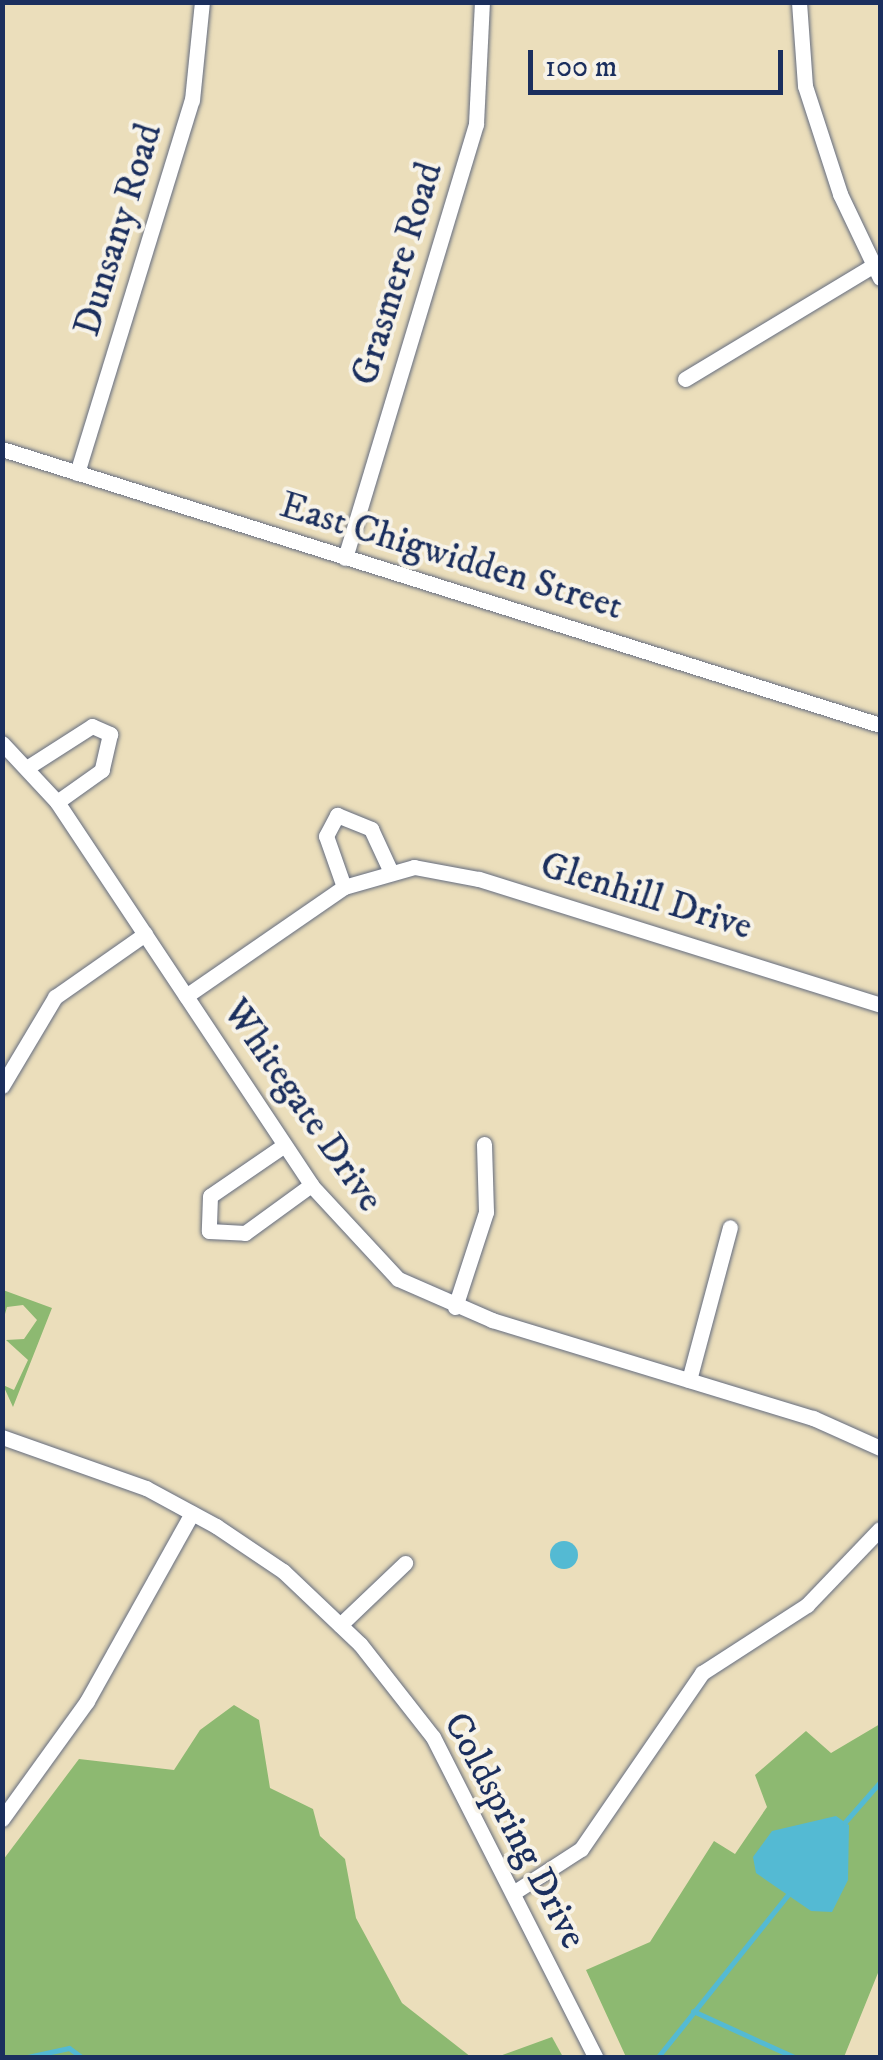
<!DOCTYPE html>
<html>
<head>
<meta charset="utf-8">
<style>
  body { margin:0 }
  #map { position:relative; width:883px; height:2060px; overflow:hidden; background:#ebdebb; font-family:"IM FELL DW Pica",serif }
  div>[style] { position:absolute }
  .forest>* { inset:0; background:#8db971 }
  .water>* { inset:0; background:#54bad3 }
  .round { border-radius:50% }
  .stream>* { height:5px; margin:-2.5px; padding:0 2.5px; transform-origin:2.5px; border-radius:2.5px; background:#54bad3 }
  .roads { filter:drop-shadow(0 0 2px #646c7f) drop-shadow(0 0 2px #646c7f) }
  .minor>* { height:15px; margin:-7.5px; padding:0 7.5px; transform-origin:7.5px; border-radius:7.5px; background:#fff }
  span { translate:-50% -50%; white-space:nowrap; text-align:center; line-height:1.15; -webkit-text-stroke:8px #f7f3e8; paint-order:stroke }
  .street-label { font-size:38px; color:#1b2f5e }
  .frame { position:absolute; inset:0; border:5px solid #1b2f5e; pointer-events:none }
  .scale { position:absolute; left:528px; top:50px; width:255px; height:45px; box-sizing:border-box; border:5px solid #1b2f5e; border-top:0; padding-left:12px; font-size:30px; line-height:35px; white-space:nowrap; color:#1b2f5e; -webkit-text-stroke:8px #f7f3e8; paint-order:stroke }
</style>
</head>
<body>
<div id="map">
  <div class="forest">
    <div style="clip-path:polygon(3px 1290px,52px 1308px,13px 1407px,3px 1385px,14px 1390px,28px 1360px,6px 1340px,24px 1339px,37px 1320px,23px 1305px,7px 1307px,3px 1321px)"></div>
    <div style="clip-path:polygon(234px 1705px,259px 1720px,270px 1788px,313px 1809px,320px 1836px,345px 1859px,356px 1918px,402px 2003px,471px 2057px,3px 2057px,3px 1860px,79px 1759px,174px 1770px,200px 1730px)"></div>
    <div style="clip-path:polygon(880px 1724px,880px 1968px,844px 2057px,626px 2057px,586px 1970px,650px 1942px,714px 1841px,735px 1854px,767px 1807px,755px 1775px,806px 1731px,831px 1753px)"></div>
    <div style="clip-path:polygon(552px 2037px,563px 2057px,497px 2057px)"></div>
  </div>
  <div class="water">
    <div class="round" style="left:550px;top:1541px;width:28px;height:28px"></div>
    <div style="clip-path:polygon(836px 1816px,849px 1825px,848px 1880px,832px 1912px,811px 1911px,756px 1873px,753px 1857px,772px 1831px)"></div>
  </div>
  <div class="stream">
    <div style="left:845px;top:1822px;width:53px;rotate:-48.8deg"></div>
    <div style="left:693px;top:2011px;width:113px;rotate:24.5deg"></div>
    <div style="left:23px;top:2058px;width:47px;rotate:-12.3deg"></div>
    <div style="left:69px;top:2048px;width:17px;rotate:36deg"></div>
    <div style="left:657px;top:2058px;width:211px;rotate:-51.3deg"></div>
  </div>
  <div class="roads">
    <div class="minor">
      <div style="left:799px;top:2px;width:84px;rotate:85.9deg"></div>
      <div style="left:805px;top:86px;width:114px;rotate:72deg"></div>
      <div style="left:840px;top:194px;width:93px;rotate:64.5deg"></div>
      <div style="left:685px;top:379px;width:221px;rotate:-31.1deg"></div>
      <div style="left:2px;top:449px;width:920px;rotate:17.45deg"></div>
      <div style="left:77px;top:473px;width:390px;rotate:-72.9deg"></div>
      <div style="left:192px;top:100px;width:99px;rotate:-84.2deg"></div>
      <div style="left:345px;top:558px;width:453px;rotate:-73.2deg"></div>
      <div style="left:476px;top:124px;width:122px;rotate:-87.2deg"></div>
      <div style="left:2px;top:743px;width:81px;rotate:47deg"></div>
      <div style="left:57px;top:802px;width:460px;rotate:56.4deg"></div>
      <div style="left:311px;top:1185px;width:128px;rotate:47.2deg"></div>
      <div style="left:398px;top:1279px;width:103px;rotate:23.6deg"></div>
      <div style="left:492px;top:1320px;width:336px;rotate:17deg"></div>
      <div style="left:813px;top:1418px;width:73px;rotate:24.1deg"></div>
      <div style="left:28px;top:767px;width:76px;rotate:-32.6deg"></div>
      <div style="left:92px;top:726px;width:20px;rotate:24deg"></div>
      <div style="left:110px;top:734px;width:37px;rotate:103deg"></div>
      <div style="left:102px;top:770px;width:55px;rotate:144.6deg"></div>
      <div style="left:344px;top:887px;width:54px;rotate:-109.4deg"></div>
      <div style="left:326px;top:836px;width:24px;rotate:-62deg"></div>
      <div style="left:337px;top:815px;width:37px;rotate:22deg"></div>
      <div style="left:371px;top:829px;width:45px;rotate:65.1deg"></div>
      <div style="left:186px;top:996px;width:192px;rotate:-34.6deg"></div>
      <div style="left:344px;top:887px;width:73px;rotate:-15.9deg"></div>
      <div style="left:414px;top:867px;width:66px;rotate:10.5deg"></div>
      <div style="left:479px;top:879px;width:420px;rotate:17.4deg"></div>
      <div style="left:2px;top:1086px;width:104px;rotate:-59.2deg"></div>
      <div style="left:55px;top:997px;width:110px;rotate:-35deg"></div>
      <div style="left:283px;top:1146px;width:88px;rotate:145.6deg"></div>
      <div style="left:210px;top:1196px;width:35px;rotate:92deg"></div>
      <div style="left:209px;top:1231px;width:36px;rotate:3deg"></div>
      <div style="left:245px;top:1233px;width:82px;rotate:-36deg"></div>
      <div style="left:455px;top:1307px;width:100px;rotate:-71.9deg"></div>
      <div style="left:486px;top:1212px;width:68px;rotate:-91.7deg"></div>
      <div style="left:689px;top:1380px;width:158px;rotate:-75deg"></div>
      <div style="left:2px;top:1437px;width:153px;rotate:19.5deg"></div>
      <div style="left:146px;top:1488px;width:80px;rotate:28.5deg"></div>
      <div style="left:216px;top:1526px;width:81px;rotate:33.9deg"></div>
      <div style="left:283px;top:1571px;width:106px;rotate:43.5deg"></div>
      <div style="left:360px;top:1644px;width:118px;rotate:51.9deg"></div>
      <div style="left:433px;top:1737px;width:360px;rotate:63.1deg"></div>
      <div style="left:340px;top:1625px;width:90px;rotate:-43.6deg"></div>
      <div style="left:2px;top:1819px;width:145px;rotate:-54.2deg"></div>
      <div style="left:87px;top:1701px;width:215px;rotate:-60.8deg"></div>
      <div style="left:513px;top:1893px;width:81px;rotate:-32.9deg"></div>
      <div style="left:581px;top:1849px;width:214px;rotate:-55.5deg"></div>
      <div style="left:702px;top:1673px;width:125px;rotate:-32.9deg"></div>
      <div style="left:807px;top:1605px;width:105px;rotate:-46.2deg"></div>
    </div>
  </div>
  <div class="street-label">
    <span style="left:119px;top:230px;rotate:-73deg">Dunsany Road</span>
    <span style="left:398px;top:274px;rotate:-73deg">Grasmere Road</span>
    <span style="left:451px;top:557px;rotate:17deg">East Chigwidden Street</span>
    <span style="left:646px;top:897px;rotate:17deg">Glenhill Drive</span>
    <span style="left:302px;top:1106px;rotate:55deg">Whitegate Drive</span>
    <span style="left:514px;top:1831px;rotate:62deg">Coldspring Drive</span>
  </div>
  <div class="frame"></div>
  <div class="scale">100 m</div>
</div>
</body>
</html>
